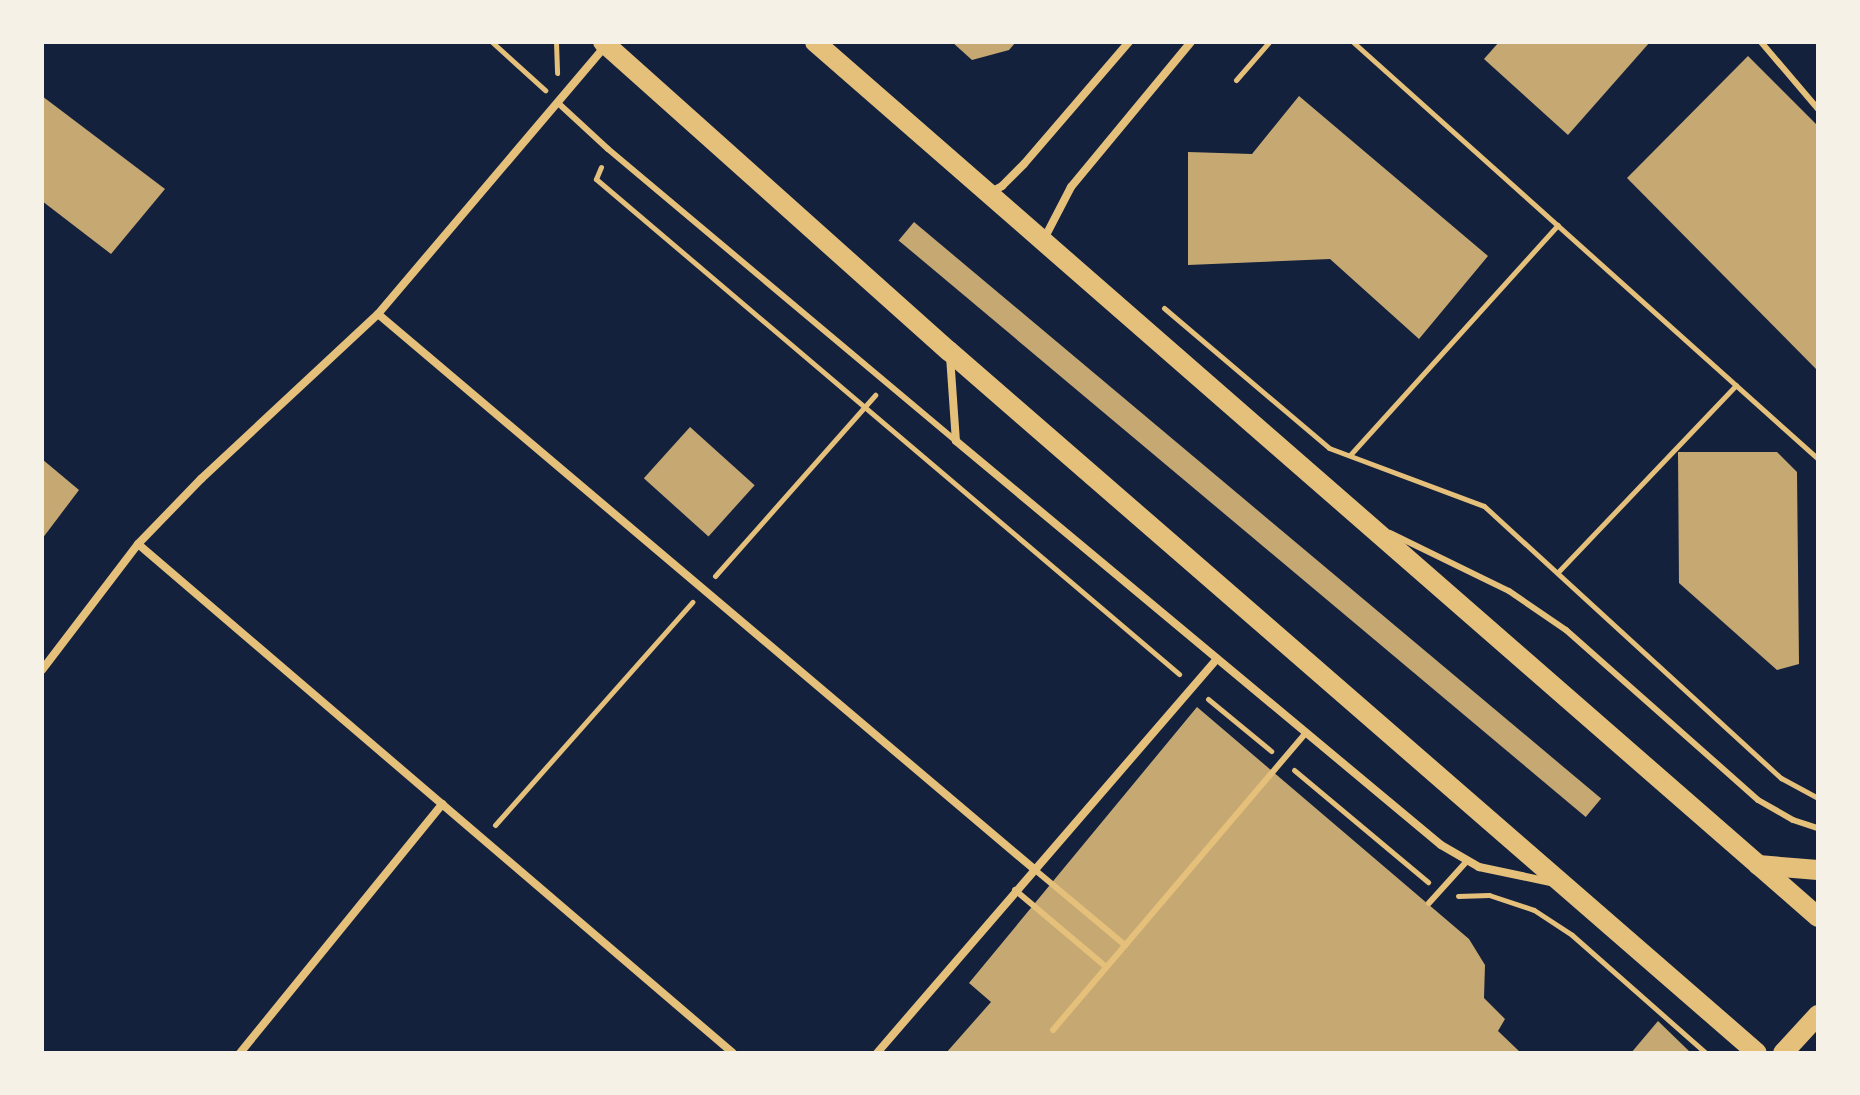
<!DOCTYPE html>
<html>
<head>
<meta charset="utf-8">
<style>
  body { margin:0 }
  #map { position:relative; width:1860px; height:1095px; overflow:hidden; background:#14213d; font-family:"Work Sans",sans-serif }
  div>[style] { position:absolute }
  .building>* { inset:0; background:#c6a872; transform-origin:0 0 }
  .path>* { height:5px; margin:-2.5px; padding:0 2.5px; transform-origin:2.5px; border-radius:2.5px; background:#e5c07b }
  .service>* { height:6px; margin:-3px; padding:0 3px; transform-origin:3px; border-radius:3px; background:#e5c07b }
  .minor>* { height:8px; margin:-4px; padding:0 4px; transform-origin:4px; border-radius:4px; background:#e5c07b }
  .primary>* { height:20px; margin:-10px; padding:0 10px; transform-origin:10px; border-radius:10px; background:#e5c07b }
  span { translate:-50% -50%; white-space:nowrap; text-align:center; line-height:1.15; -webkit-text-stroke:8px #f6f1e7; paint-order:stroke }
  .frame { position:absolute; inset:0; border:44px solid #f6f1e7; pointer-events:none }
</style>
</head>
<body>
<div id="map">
  <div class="building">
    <div style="clip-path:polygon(952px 42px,1016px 42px,1009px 50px,972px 60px)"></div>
    <div style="clip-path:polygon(1499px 42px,1650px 42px,1568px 135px,1484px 59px)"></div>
    <div style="clip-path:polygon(1748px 56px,1818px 126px,1818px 371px,1627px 178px)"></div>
    <div style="clip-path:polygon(42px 96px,165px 189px,111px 254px,42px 201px)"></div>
    <div style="clip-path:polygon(1299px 96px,1488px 256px,1419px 339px,1330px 259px,1188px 265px,1188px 152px,1252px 154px)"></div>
    <div style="left:914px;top:222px;width:897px;height:24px;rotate:40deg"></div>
    <div style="left:690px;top:427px;width:87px;height:69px;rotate:42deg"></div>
    <div style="clip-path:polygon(1678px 452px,1777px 452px,1797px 472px,1799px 664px,1777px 670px,1679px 583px)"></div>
    <div style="clip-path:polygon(42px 459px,79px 490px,42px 539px)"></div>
    <div style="clip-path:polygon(1197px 707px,1469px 939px,1485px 965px,1484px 998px,1505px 1019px,1498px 1031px,1521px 1053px,946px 1053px,991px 1002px,969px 983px)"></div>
    <div style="clip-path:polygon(1658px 1021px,1691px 1053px,1631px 1053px)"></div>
  </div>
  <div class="path">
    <div style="left:492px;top:42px;width:72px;rotate:42.2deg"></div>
    <div style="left:556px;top:42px;width:31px;rotate:88deg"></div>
    <div style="left:1353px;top:42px;width:625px;rotate:41.88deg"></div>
    <div style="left:1236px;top:80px;width:50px;rotate:-49deg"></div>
    <div style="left:601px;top:167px;width:13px;rotate:113deg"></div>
    <div style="left:596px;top:179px;width:765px;rotate:40.33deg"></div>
    <div style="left:1164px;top:308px;width:216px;rotate:40.3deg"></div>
    <div style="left:1329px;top:448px;width:165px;rotate:20.5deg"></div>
    <div style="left:1484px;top:506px;width:403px;rotate:42.5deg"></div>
    <div style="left:1781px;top:778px;width:42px;rotate:28.4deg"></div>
    <div style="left:1350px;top:455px;width:310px;rotate:-47.9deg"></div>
    <div style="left:1558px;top:572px;width:258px;rotate:-46.4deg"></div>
    <div style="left:715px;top:576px;width:242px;rotate:-48.5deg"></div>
    <div style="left:1208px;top:699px;width:82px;rotate:39.5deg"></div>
    <div style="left:1294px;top:770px;width:175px;rotate:39.9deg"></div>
    <div style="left:495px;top:825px;width:298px;rotate:-48.5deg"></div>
    <div style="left:1458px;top:896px;width:31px;rotate:-2deg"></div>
    <div style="left:1489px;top:895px;width:47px;rotate:18.4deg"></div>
    <div style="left:1534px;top:910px;width:45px;rotate:33.3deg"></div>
    <div style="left:1572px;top:935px;width:179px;rotate:41.4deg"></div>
  </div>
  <div class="service">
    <div style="left:1761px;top:42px;width:88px;rotate:49.6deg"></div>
    <div style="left:557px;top:102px;width:69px;rotate:42.7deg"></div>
    <div style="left:608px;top:149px;width:454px;rotate:40deg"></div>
    <div style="left:1390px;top:533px;width:132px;rotate:26deg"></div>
    <div style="left:1509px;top:591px;width:69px;rotate:34.4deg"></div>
    <div style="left:1566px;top:630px;width:256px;rotate:41.5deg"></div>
    <div style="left:1758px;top:800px;width:40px;rotate:29.7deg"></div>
    <div style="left:1793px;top:820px;width:26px;rotate:18deg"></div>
    <div style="left:1034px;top:869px;width:119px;rotate:39.9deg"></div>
    <div style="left:1015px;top:890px;width:119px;rotate:40.2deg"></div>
    <div style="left:1429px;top:903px;width:55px;rotate:-47.9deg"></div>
    <div style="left:1053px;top:1030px;width:390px;rotate:-49.6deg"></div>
  </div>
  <div class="minor">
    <div style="left:989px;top:193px;width:15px;rotate:-28deg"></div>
    <div style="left:1002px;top:186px;width:31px;rotate:-45deg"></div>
    <div style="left:1024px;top:164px;width:161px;rotate:-49.3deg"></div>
    <div style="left:1043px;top:241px;width:61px;rotate:-62.6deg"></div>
    <div style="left:1071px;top:187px;width:188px;rotate:-50.4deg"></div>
    <div style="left:378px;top:314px;width:859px;rotate:40.23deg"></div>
    <div style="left:950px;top:356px;width:85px;rotate:86deg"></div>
    <div style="left:956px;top:441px;width:631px;rotate:39.79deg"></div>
    <div style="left:1441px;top:845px;width:44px;rotate:30.1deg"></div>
    <div style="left:1479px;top:867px;width:78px;rotate:11.9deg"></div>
    <div style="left:138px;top:544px;width:783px;rotate:40.55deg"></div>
    <div style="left:42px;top:670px;width:158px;rotate:-52.7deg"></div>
    <div style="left:138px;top:544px;width:91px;rotate:-45.9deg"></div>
    <div style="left:201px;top:479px;width:242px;rotate:-43deg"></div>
    <div style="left:378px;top:314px;width:351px;rotate:-49.7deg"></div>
    <div style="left:240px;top:1053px;width:321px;rotate:-50.9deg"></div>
    <div style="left:877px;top:1053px;width:519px;rotate:-49.22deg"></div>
  </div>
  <div class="primary">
    <div style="left:603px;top:42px;width:464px;rotate:41.8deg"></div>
    <div style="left:949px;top:351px;width:1070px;rotate:40.98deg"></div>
    <div style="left:815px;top:42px;width:1331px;rotate:41.1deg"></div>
    <div style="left:1758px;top:865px;width:60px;rotate:4.8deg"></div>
    <div style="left:1783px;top:1053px;width:52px;rotate:-47.4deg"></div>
  </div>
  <div class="frame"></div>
</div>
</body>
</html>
